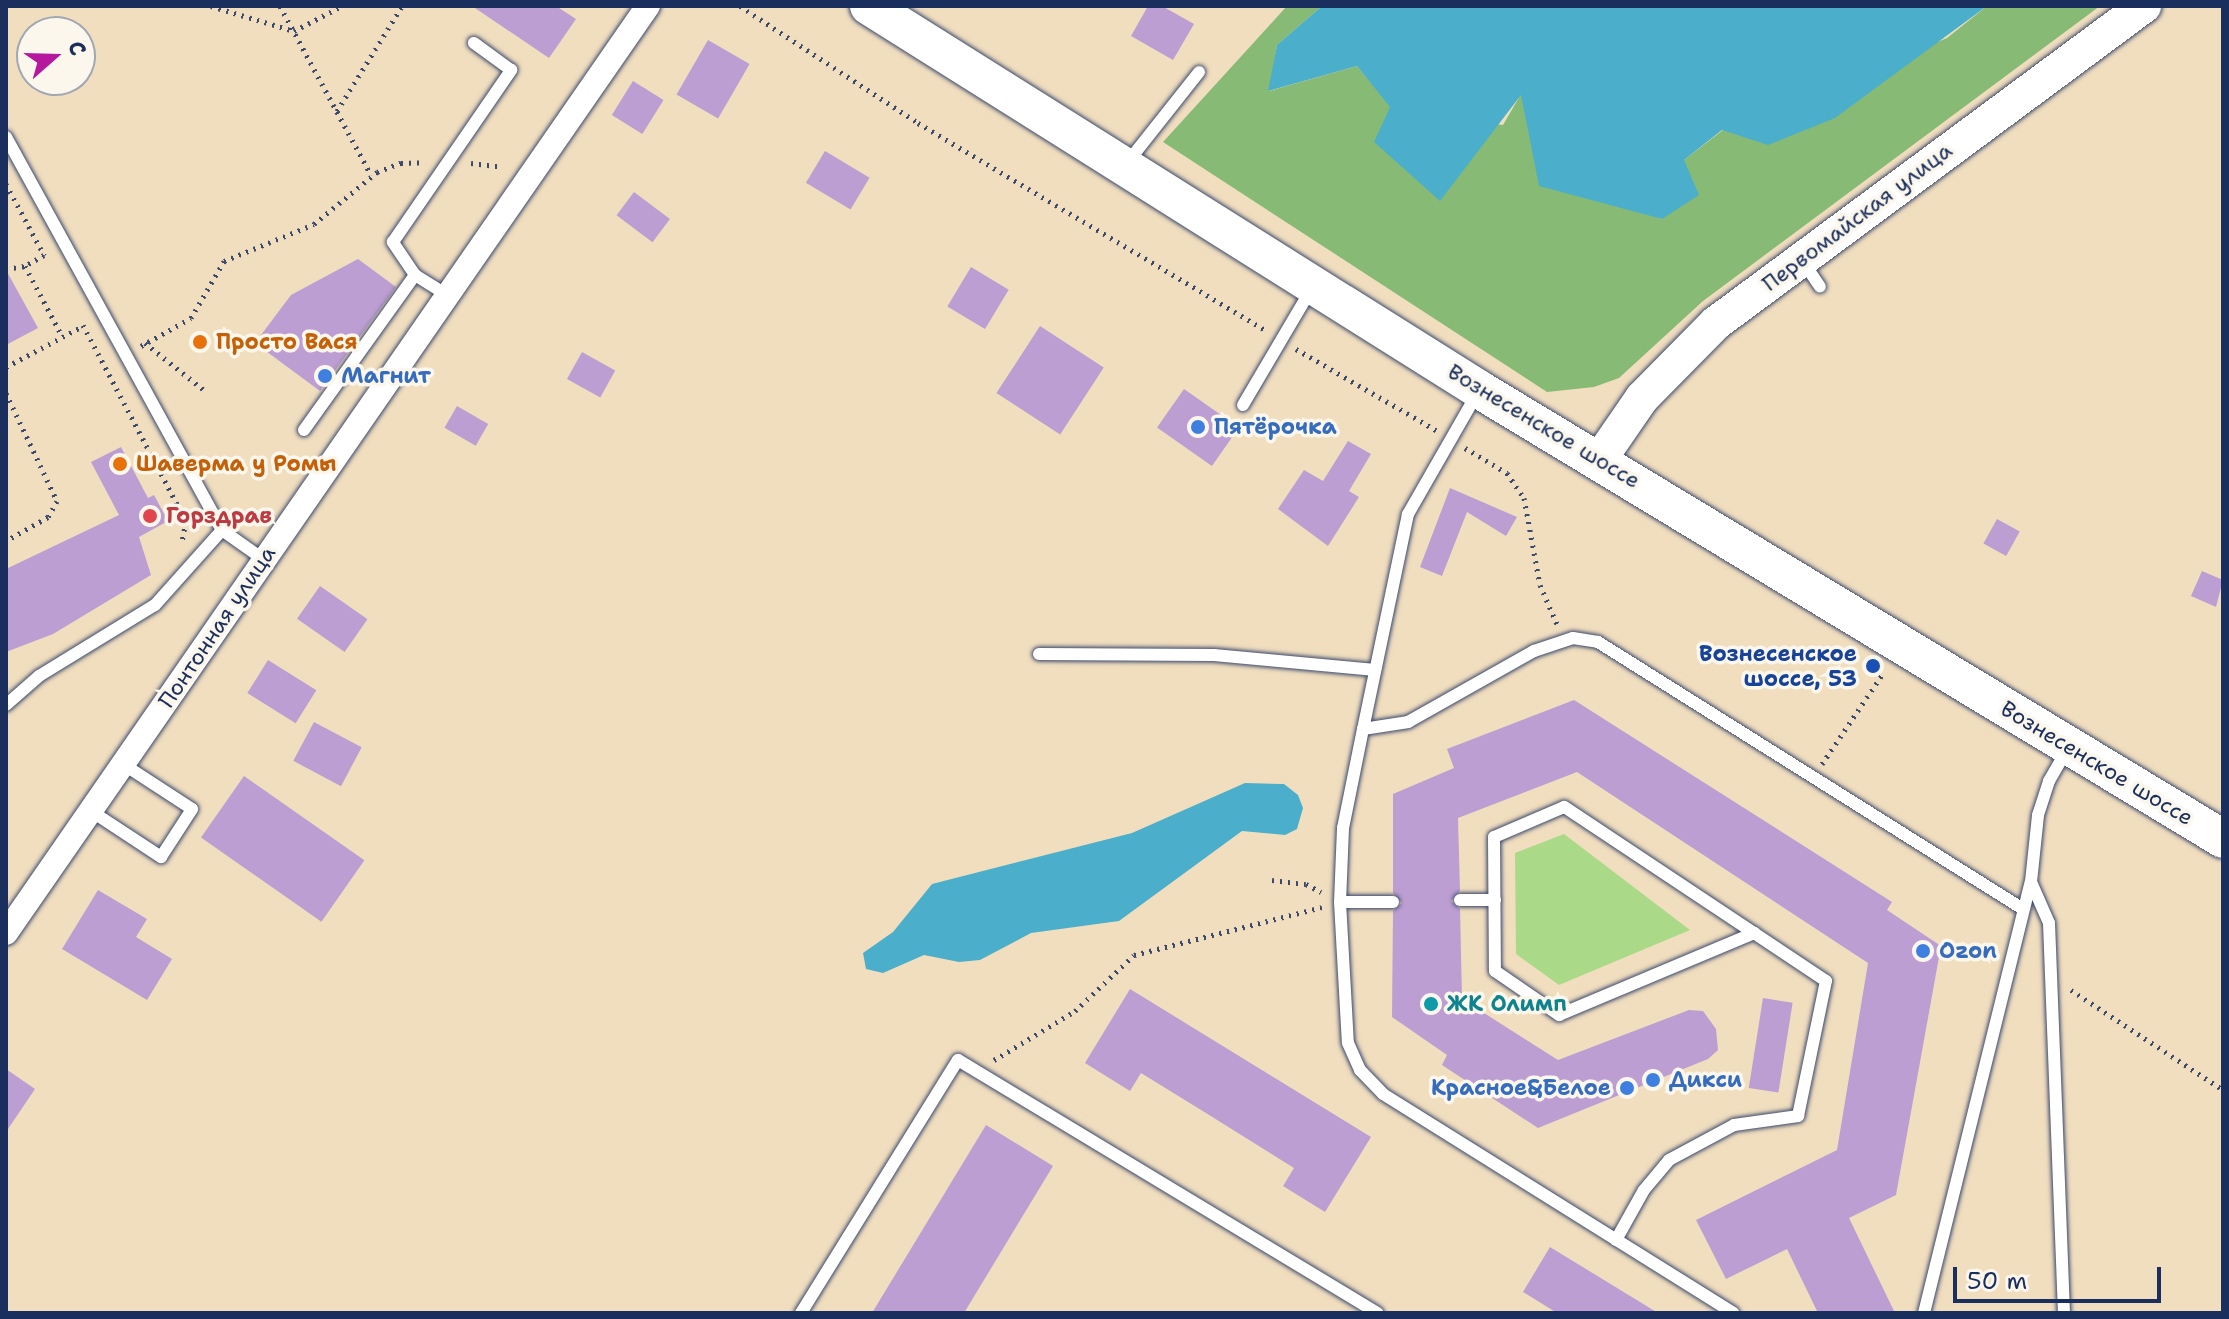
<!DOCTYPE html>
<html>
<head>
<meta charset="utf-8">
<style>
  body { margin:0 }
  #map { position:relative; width:2229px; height:1319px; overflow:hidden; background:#f1debf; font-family:"Shantell Sans",sans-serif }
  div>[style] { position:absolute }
  .green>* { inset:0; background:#aada88 }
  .forest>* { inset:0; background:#87ba74 }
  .water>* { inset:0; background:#4bafcb }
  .building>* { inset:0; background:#bc9ed2; transform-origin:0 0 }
  .path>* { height:5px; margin-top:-2.5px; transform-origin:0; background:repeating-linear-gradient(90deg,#3b496d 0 2px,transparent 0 8px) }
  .roads { filter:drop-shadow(0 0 2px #3b496d) drop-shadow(0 0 2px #3b496d) }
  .lane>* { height:12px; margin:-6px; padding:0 6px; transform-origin:6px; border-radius:6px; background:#fff }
  .street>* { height:24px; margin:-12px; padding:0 12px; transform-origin:12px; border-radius:12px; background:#fff }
  .secondary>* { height:34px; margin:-17px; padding:0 17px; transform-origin:17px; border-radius:17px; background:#fff }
  .primary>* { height:38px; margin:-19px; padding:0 19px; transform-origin:19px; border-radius:19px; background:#fff }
  .dots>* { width:22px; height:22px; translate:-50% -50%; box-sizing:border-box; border:4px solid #fbf7ec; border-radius:50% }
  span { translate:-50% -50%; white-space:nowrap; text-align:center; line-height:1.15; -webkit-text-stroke:7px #fbf7ec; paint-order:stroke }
  .street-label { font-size:22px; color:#1b2f5e }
  .food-label { font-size:22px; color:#c56008; font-weight:700 }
  .left { translate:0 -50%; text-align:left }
  .shop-label { font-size:22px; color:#366cbe; font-weight:700 }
  .right { translate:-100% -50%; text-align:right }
  .health-label { font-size:22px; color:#be3a42; font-weight:700 }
  .transit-label { font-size:22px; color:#164399; font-weight:700 }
  .culture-label { font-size:22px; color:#0d838f; font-weight:700 }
  .frame { position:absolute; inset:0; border:8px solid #1b2f5e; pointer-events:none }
  .north { position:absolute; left:16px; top:16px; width:80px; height:80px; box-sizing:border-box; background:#fbf7ec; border:2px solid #a1a7b3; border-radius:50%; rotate:70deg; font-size:22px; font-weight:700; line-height:32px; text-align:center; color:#1b2f5e }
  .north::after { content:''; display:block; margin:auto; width:28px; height:36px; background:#b5179e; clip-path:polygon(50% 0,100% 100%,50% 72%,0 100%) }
  .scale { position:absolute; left:1953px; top:1267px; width:208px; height:36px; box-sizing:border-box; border:4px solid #1b2f5e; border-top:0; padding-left:10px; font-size:24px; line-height:28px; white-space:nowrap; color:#1b2f5e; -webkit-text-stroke:6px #fbf7ec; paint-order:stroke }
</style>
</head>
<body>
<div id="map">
  <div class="green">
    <div style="clip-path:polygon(1564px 834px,1690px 930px,1559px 985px,1516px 954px,1515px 853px)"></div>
  </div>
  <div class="forest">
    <div style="clip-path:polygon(1287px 6px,1322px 6px,1277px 45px,1269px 91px,1357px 66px,1391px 107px,1503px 125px,1521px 94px,1608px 201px,1662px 219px,1684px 160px,1723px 130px,1947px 38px,1987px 6px,2100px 6px,1703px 301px,1619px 378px,1594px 387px,1547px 392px,1163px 142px)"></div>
  </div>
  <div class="water">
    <div style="clip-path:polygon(1322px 6px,1987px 6px,1835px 118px,1768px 145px,1722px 130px,1684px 160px,1699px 195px,1662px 219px,1539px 186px,1521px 95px,1440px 201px,1374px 142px,1390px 107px,1357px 66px,1268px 91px,1277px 45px)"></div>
    <div style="clip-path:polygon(1245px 783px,1284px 784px,1298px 795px,1303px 808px,1297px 829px,1285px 835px,1242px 831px,1119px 921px,1031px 933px,980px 960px,959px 962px,924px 955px,883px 973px,866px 969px,863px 953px,893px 932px,932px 884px,1132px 833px)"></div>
  </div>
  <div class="building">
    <div style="clip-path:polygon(472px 6px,556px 6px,576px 19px,549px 58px)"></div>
    <div style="clip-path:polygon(1148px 6px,1162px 6px,1194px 24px,1173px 60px,1131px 36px)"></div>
    <div style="left:708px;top:40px;width:48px;height:63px;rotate:30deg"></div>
    <div style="left:633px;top:81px;width:36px;height:40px;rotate:32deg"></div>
    <div style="left:825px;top:151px;width:52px;height:37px;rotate:31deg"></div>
    <div style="left:634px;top:192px;width:45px;height:29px;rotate:37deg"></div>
    <div style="clip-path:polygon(358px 259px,396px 287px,320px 391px,255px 343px,291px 295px)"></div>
    <div style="left:971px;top:267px;width:44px;height:46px;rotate:31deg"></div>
    <div style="clip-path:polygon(6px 270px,38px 328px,6px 345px)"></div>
    <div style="left:1040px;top:326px;width:76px;height:80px;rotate:33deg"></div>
    <div style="left:582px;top:352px;width:38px;height:31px;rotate:29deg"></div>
    <div style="left:1184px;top:389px;width:67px;height:47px;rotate:35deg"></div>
    <div style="left:457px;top:406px;width:36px;height:25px;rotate:30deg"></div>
    <div style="clip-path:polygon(1348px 441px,1371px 454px,1349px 491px,1359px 497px,1328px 546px,1278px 509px,1304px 470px,1323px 481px)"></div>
    <div style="clip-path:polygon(121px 447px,148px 498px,154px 495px,168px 521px,139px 537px,151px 575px,53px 634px,6px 652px,6px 569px,119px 515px,91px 462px)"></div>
    <div style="clip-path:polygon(1450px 488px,1517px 517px,1506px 536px,1467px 512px,1442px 576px,1420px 567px)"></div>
    <div style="left:1997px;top:519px;width:26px;height:28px;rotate:29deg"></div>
    <div style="clip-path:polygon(2202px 571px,2223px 580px,2216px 607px,2191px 596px)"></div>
    <div style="left:320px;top:586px;width:58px;height:40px;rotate:35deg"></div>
    <div style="left:268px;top:660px;width:57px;height:39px;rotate:32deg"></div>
    <div style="clip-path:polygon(1574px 700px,1892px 902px,1887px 910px,1941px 946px,1896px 1195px,1849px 1218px,1895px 1313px,1818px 1313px,1787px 1249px,1726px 1279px,1696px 1220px,1837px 1150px,1868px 963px,1577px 772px,1458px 818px,1460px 891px,1451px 901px,1460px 909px,1462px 999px,1558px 1060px,1689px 1010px,1703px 1011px,1716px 1029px,1718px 1050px,1708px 1059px,1538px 1128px,1442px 1065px,1447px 1055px,1392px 1017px,1393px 911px,1402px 903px,1393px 893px,1393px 794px,1454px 768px,1447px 749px)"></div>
    <div style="left:314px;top:722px;width:54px;height:44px;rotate:28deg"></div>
    <div style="left:244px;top:776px;width:147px;height:75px;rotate:35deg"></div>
    <div style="clip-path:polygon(98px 890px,147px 919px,136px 937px,172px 959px,147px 1000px,62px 949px)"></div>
    <div style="clip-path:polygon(1130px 989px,1371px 1137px,1325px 1212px,1283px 1186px,1294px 1168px,1214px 1118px,1141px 1073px,1130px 1091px,1085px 1063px)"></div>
    <div style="left:1763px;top:998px;width:30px;height:91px;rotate:9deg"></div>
    <div style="clip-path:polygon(6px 1069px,35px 1089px,6px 1132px)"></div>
    <div style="clip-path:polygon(986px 1125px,1053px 1166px,964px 1313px,872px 1313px)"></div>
    <div style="clip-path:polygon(1550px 1247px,1658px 1313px,1557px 1313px,1523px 1292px)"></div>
  </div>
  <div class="path">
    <div style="left:211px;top:6px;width:87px;rotate:16.8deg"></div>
    <div style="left:294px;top:31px;width:54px;rotate:-27.5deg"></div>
    <div style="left:280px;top:6px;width:192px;rotate:61.7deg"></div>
    <div style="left:740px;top:6px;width:213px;rotate:33.3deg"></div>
    <div style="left:918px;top:123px;width:406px;rotate:30.8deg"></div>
    <div style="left:337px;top:111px;width:123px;rotate:-58.2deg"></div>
    <div style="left:471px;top:163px;width:31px;rotate:7deg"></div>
    <div style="left:6px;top:184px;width:81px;rotate:61.8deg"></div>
    <div style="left:44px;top:255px;width:22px;rotate:150deg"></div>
    <div style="left:6px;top:269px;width:19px;rotate:-9deg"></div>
    <div style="left:25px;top:266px;width:79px;rotate:62.1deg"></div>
    <div style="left:83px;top:325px;width:221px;rotate:62.3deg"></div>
    <div style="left:186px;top:521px;width:20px;rotate:101deg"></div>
    <div style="left:145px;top:343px;width:75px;rotate:38.5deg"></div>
    <div style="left:141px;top:346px;width:57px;rotate:-29.2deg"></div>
    <div style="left:191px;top:318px;width:66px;rotate:-59.9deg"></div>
    <div style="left:224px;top:261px;width:97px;rotate:-22.3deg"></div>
    <div style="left:314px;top:224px;width:82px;rotate:-39.5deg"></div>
    <div style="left:377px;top:172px;width:26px;rotate:-21deg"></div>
    <div style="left:401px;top:163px;width:24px;rotate:-2deg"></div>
    <div style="left:1296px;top:349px;width:162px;rotate:30.1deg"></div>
    <div style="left:6px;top:367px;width:87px;rotate:-28deg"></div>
    <div style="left:6px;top:393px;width:119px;rotate:64.7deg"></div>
    <div style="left:57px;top:501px;width:18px;rotate:119deg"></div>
    <div style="left:48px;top:517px;width:48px;rotate:150.3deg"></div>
    <div style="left:1465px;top:448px;width:49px;rotate:30.8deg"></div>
    <div style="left:1507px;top:473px;width:30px;rotate:56deg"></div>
    <div style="left:1524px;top:498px;width:88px;rotate:79.6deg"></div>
    <div style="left:1540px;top:585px;width:43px;rotate:66.4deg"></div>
    <div style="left:1822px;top:764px;width:111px;rotate:-56deg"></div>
    <div style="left:1272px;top:880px;width:34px;rotate:7deg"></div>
    <div style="left:1306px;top:884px;width:17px;rotate:28deg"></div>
    <div style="left:2071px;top:990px;width:182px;rotate:33.3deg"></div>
    <div style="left:994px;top:1060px;width:95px;rotate:-31.2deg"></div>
    <div style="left:1075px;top:1011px;width:81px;rotate:-43.5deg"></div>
    <div style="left:1134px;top:955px;width:194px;rotate:-14.3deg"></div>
  </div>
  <div class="roads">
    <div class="lane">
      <div style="left:6px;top:137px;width:448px;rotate:61.2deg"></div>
      <div style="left:222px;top:530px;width:50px;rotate:35.3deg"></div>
      <div style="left:1127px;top:163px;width:116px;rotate:-51.6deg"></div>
      <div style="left:1802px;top:260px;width:32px;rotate:56deg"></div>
      <div style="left:415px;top:275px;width:40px;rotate:-124deg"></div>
      <div style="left:393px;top:242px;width:209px;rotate:-55.5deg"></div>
      <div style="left:511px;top:70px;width:46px;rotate:-143.9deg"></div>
      <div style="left:1478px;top:392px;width:141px;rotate:119.8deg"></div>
      <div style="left:1408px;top:514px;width:220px;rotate:101.8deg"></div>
      <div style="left:1363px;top:729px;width:101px;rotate:101.4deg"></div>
      <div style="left:1343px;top:828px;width:74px;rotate:92.3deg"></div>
      <div style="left:1340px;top:902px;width:141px;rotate:86.8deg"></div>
      <div style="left:1348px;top:1043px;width:30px;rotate:66deg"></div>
      <div style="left:1360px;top:1070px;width:33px;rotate:46deg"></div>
      <div style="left:1383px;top:1094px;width:413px;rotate:32deg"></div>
      <div style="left:1243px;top:405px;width:136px;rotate:-59.5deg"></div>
      <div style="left:304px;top:430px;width:191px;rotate:-54.4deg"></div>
      <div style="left:415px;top:275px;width:38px;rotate:32deg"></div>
      <div style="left:1039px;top:654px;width:175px;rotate:0.3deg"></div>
      <div style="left:1214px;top:655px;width:162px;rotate:5.3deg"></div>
      <div style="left:6px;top:705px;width:44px;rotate:-41.3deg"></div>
      <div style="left:39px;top:676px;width:136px;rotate:-31.5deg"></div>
      <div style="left:155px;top:605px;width:101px;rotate:-48.2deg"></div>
      <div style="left:1363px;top:729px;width:46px;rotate:-8.8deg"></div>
      <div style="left:1408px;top:722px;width:145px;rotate:-29.4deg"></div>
      <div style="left:1534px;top:651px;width:41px;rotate:-18.4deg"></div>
      <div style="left:1573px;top:638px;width:25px;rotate:9deg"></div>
      <div style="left:1598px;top:642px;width:502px;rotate:32.14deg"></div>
      <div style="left:91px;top:811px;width:84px;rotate:33.3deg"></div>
      <div style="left:161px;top:857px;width:57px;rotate:-57.1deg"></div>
      <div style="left:192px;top:809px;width:82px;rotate:-146.9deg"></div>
      <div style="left:2031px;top:882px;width:45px;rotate:66.3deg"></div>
      <div style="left:2049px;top:923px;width:390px;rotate:87.8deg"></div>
      <div style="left:1460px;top:900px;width:35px"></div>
      <div style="left:1340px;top:902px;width:53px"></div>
      <div style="left:1616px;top:1240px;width:57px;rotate:-60.8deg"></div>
      <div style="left:1644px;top:1190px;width:39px;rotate:-50deg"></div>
      <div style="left:1669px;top:1160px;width:74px;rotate:-28.3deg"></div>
      <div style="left:1734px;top:1125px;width:65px;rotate:-8deg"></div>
      <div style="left:1798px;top:1116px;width:138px;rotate:-78.3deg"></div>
      <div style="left:1826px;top:981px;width:87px;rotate:-146.3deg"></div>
      <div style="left:1754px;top:933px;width:228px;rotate:-146.4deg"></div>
      <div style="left:1564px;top:807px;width:76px;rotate:156.8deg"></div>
      <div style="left:1494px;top:837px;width:134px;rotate:89.6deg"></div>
      <div style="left:1495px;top:971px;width:78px;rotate:34.5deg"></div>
      <div style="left:1559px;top:1015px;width:212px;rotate:-22.8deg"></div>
      <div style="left:801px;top:1313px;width:298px;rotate:-58.2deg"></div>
      <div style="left:958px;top:1060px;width:490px;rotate:31.1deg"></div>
      <div style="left:1924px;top:1313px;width:444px;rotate:-76.1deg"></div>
      <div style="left:2031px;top:882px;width:67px;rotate:-84deg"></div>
      <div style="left:2038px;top:815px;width:36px;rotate:-72deg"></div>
      <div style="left:2049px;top:781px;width:38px;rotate:-60deg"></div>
    </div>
    <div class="street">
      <div style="left:6px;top:933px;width:1128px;rotate:-55.3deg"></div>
    </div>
    <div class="secondary">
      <div style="left:1600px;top:459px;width:74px;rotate:-55.5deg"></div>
      <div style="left:1642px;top:398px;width:105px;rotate:-45.4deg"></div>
      <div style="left:1716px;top:323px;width:533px;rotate:-36.53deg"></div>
    </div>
    <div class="primary">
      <div style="left:869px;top:6px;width:722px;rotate:32.15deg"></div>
      <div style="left:1480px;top:390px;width:868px;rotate:31.14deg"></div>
    </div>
  </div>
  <div class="dots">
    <div style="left:200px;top:342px;background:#e8710a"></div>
    <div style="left:325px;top:376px;background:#3f7fe0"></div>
    <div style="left:1198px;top:427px;background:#3f7fe0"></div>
    <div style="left:120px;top:464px;background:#e8710a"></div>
    <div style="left:150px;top:516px;background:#e0444e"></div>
    <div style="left:1873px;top:666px;background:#1a4fb4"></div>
    <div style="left:1923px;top:951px;background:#3f7fe0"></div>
    <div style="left:1431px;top:1004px;background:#0f9aa8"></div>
    <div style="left:1653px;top:1080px;background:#3f7fe0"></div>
    <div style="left:1627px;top:1088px;background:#3f7fe0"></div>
  </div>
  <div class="street-label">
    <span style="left:1857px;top:217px;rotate:-37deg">Первомайская улица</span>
    <span style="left:1544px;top:426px;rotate:31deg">Вознесенское шоссе</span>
    <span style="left:217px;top:627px;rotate:-56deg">Понтонная улица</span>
    <span style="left:2097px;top:763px;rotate:31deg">Вознесенское шоссе</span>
  </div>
  <div class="food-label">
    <span class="left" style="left:216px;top:342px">Просто Вася</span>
    <span class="left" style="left:136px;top:464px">Шаверма у Ромы</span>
  </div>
  <div class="shop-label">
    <span class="left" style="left:341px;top:376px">Магнит</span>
    <span class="left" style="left:1214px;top:427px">Пятёрочка</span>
    <span class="left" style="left:1939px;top:951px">Ozon</span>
    <span class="left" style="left:1669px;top:1080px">Дикси</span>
    <span class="right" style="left:1611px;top:1088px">Красное&amp;Белое</span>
  </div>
  <div class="health-label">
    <span class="left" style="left:166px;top:516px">Горздрав</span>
  </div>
  <div class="transit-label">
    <span class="right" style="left:1857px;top:666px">Вознесенское<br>шоссе, 53</span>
  </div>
  <div class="culture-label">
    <span class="left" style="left:1447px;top:1004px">ЖК Олимп</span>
  </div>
  <div class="frame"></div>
  <div class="north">С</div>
  <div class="scale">50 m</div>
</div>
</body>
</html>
